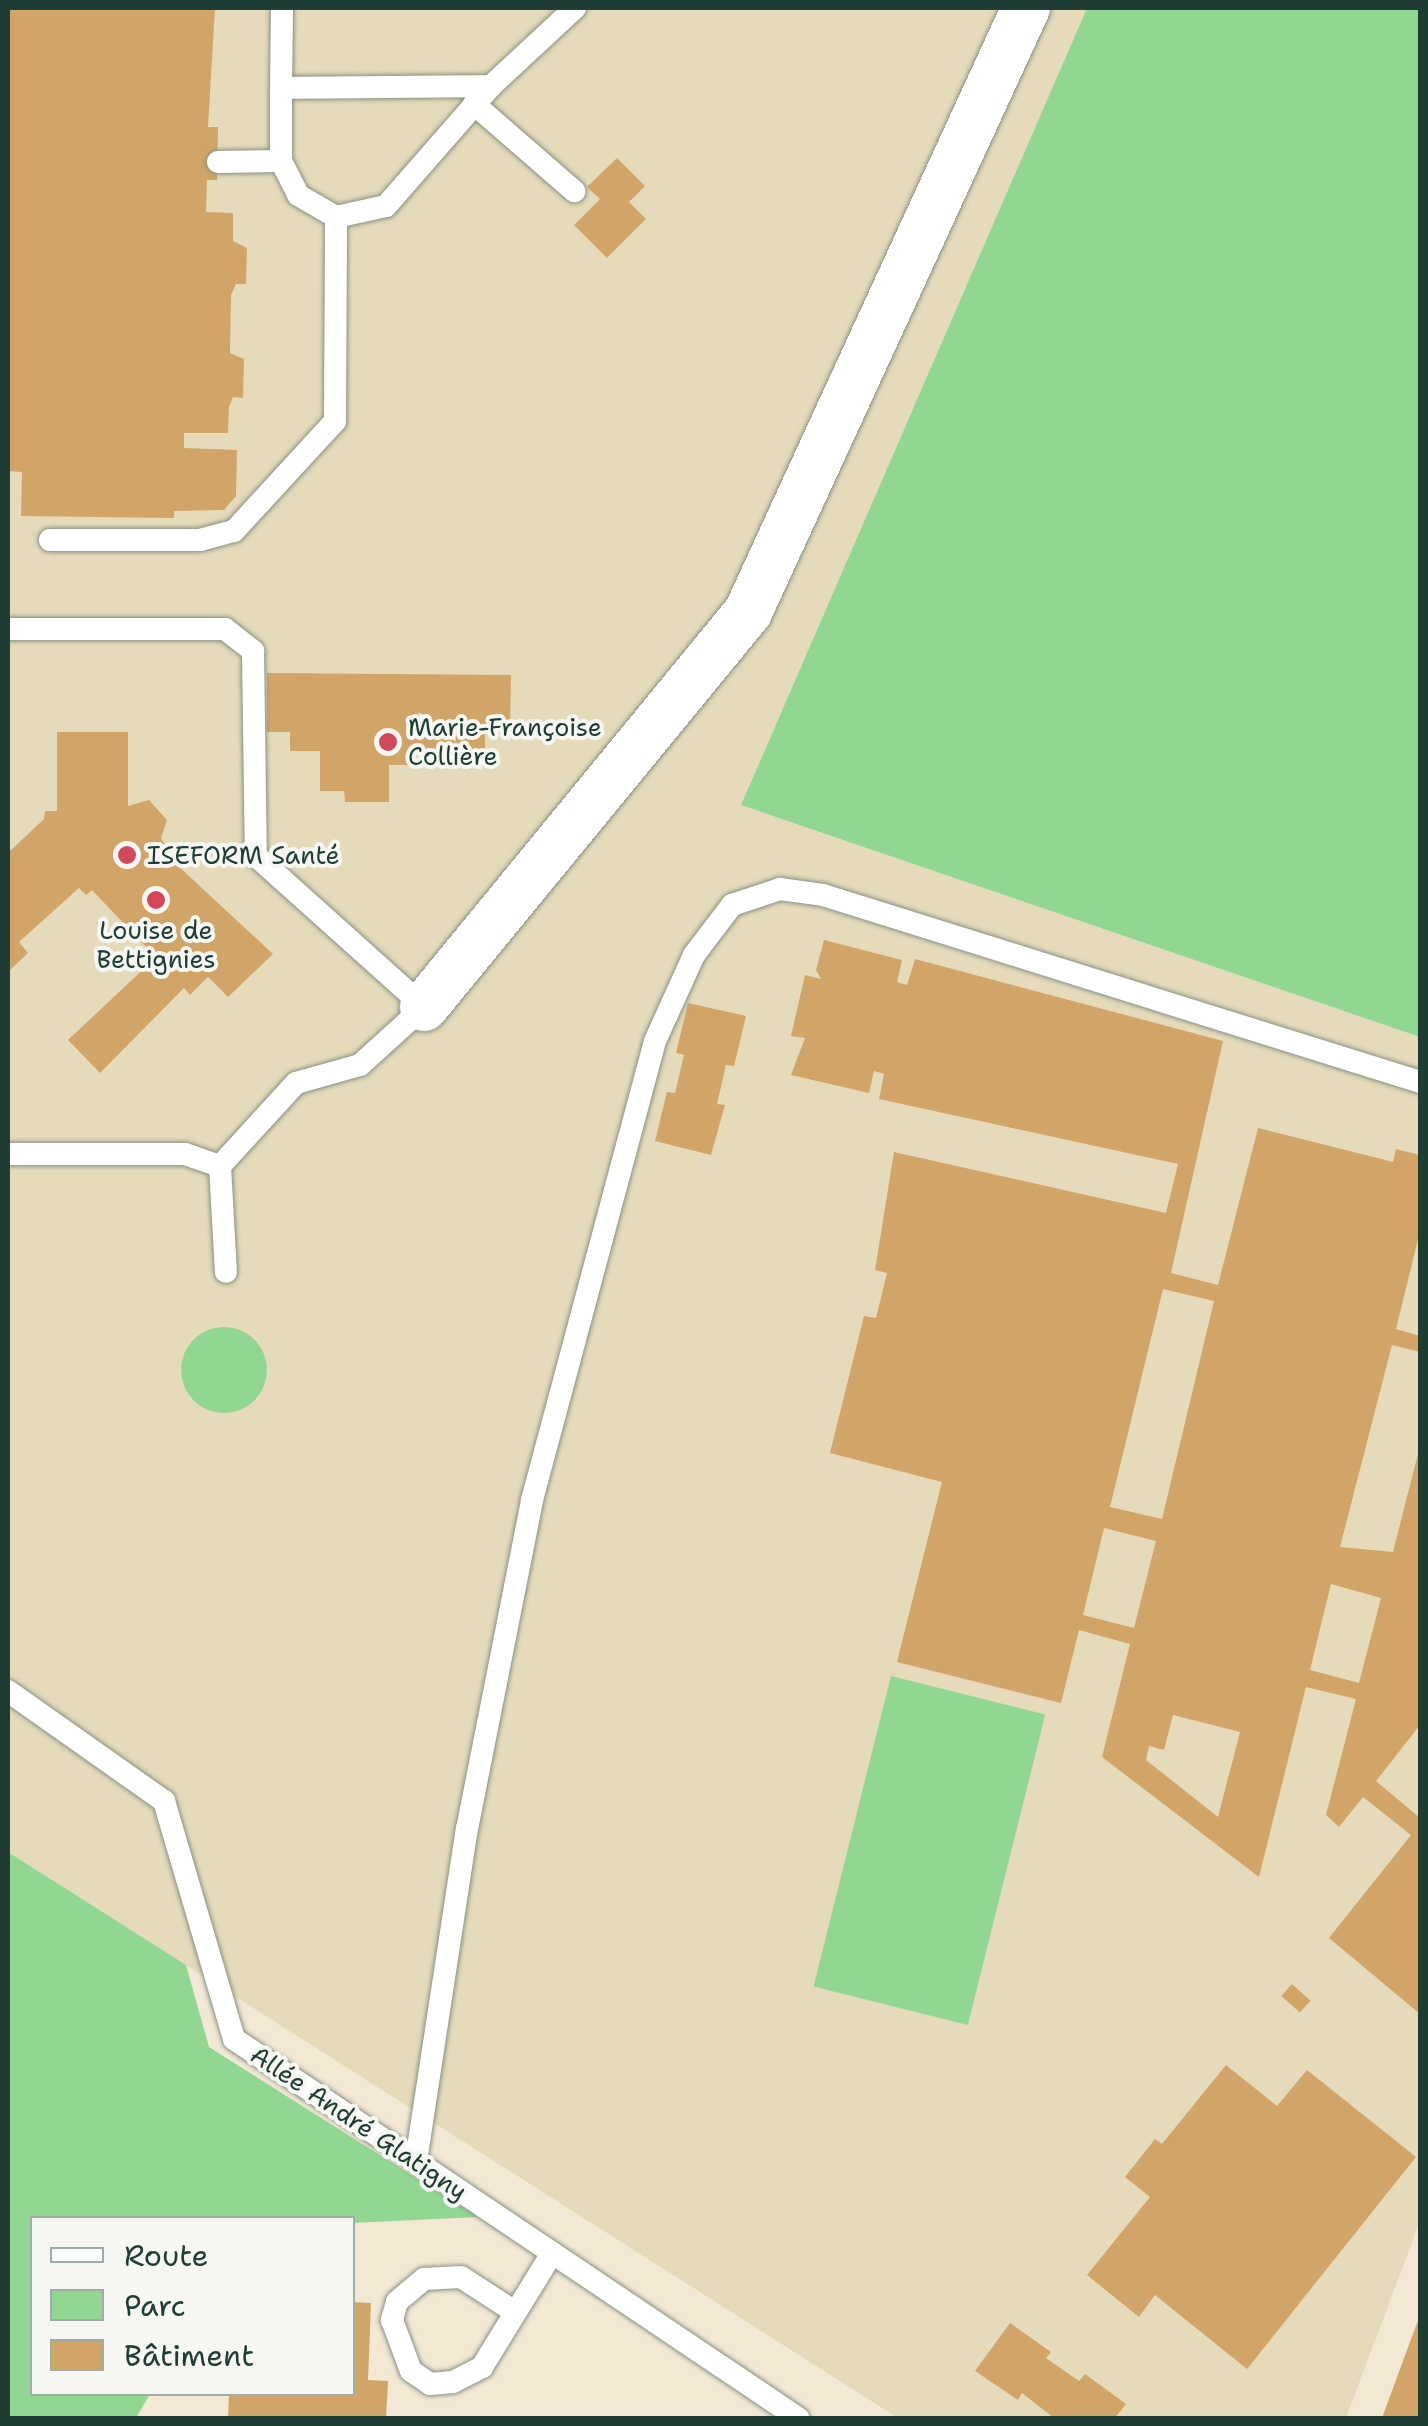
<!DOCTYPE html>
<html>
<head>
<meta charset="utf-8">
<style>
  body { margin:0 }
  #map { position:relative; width:1428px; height:2426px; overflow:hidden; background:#f2e8d4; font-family:"Shantell Sans",sans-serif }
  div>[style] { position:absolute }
  .built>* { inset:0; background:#e5daba }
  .green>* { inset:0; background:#91d791; transform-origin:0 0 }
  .round { border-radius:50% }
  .building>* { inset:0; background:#d1a568; transform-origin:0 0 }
  .roads { filter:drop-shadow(0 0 2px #889284) drop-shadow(0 0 2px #889284) }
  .service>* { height:22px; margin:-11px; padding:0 11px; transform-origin:11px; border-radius:11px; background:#fff }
  .minor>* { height:48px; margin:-24px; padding:0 24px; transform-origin:24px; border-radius:24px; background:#fff }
  .dots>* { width:28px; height:28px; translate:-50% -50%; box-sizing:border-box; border:5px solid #f6f6f2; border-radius:50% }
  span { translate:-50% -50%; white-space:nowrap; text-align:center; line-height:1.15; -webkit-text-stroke:8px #f6f6f2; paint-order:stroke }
  .poi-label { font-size:25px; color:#1f3d34 }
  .left { translate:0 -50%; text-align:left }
  .street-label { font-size:25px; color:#1f3d34 }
  .frame { position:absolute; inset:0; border:10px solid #1f3d34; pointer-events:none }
  .legend { position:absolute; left:30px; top:2216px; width:325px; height:180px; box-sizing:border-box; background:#f6f6f2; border:2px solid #a0aca6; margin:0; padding:12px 18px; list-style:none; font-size:30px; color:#1f3d34 }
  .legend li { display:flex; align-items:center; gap:20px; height:50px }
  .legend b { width:50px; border:2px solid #a0aca6 }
</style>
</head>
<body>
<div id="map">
  <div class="built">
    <div style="clip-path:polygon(8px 8px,1087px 8px,741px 805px,1420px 1037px,1420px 2221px,1346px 2418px,898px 2418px,8px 1852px)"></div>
  </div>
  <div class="green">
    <div style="clip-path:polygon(1087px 8px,1420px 8px,1420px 1037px,741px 805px)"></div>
    <div class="round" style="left:181px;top:1327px;width:86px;height:86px"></div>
    <div style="left:891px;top:1676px;width:159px;height:320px;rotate:14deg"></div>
    <div style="clip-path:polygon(8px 1852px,186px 1965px,209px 2047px,478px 2217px,353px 2223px,32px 2218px,32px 2394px,150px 2394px,136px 2418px,8px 2418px)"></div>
  </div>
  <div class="building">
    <div style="clip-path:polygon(8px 8px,215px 8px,208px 127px,218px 127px,217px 180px,207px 180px,206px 212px,233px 213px,233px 241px,247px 248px,246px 284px,236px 284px,231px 295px,230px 353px,244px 359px,243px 398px,233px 397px,229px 407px,228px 433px,184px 433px,184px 448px,237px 450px,236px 496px,224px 510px,174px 511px,174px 518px,21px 516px,22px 472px,8px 471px)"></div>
    <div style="clip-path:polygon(617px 158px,645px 186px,629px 202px,646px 219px,607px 258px,574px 225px,600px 199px,587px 187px)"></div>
    <div style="clip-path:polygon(267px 673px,511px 675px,510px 732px,485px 732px,485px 753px,410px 753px,410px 765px,389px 765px,389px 802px,345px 802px,344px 791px,320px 791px,320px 751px,290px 751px,290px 732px,267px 732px)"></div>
    <div style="clip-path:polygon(57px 732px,128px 732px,128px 806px,149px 800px,167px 820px,161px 838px,176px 864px,273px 954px,228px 997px,208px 977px,190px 995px,184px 988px,100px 1073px,68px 1040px,151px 962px,144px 955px,149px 950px,92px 890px,86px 895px,79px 888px,19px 942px,28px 953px,8px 972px,8px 853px,44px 819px,45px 811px,57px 811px)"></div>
    <div style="clip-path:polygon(evenodd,824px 940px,902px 960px,897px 982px,907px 985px,915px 959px,1223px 1041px,1171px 1273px,1218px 1285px,1258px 1128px,1393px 1162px,1396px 1149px,1420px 1155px,1420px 1231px,1396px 1329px,1420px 1336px,1420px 1352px,1392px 1345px,1340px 1547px,1393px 1552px,1420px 1446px,1420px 1725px,1376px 1781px,1420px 1818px,1420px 2014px,1329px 1938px,1411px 1835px,1363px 1797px,1339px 1827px,1326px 1815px,1356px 1699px,1306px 1687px,1259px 1877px,1102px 1757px,1130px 1644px,1079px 1630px,1061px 1703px,897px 1662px,942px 1482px,830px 1453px,864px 1316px,876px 1318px,887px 1273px,875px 1270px,894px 1152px,1166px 1213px,1178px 1164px,879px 1099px,884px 1074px,874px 1071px,869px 1093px,791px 1075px,805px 1038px,791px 1036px,805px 975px,821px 979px,816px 970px,824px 940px,1163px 1289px,1214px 1301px,1162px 1519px,1110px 1507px,1163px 1289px,824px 940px,1104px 1528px,1156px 1541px,1134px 1628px,1083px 1615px,1104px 1528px,824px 940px,1331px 1584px,1381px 1598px,1359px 1683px,1310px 1670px,1331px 1584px,824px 940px,1173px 1715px,1240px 1732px,1218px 1817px,1146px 1760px,1149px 1746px,1164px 1750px,1173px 1715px)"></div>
    <div style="clip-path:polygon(688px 1003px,746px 1016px,734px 1066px,726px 1065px,717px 1104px,725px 1105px,711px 1155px,655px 1141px,667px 1092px,675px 1093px,684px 1055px,676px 1053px)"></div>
    <div style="left:1292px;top:1984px;width:25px;height:16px;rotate:42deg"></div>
    <div style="clip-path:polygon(1226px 2065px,1277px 2106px,1307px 2070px,1416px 2157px,1247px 2369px,1155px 2295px,1139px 2317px,1087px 2275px,1150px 2197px,1125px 2177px,1155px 2139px,1162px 2144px)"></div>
    <div style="clip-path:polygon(352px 2302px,371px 2303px,368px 2380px,388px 2381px,386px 2418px,228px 2418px,229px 2394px,352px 2394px)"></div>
    <div style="clip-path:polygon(1420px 2315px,1420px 2418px,1382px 2418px)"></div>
    <div style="clip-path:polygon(1010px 2323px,1051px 2352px,1046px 2358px,1079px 2381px,1085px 2374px,1126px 2404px,1115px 2418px,1054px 2418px,1022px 2393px,1018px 2400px,975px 2371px)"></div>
  </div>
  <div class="roads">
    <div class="service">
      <div style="left:282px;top:8px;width:80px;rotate:90.7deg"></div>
      <div style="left:281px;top:88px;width:210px;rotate:-0.5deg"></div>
      <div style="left:491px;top:86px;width:115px;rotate:-42.9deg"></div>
      <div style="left:281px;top:88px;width:73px;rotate:90deg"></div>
      <div style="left:281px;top:161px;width:38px;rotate:63deg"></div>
      <div style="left:298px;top:195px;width:44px;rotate:30.1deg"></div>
      <div style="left:474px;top:104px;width:133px;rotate:41deg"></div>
      <div style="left:218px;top:162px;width:63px;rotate:-0.9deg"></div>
      <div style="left:50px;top:540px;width:150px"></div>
      <div style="left:200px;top:540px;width:35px;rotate:-15deg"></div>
      <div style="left:234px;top:531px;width:149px;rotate:-47.4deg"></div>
      <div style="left:335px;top:421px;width:204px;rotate:-89.7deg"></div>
      <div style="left:336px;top:217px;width:51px;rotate:-12.4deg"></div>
      <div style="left:386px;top:206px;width:159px;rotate:-48.8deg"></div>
      <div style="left:8px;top:629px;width:217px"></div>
      <div style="left:225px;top:629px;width:36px;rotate:38deg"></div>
      <div style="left:253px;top:651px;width:205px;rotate:89.2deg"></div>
      <div style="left:256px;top:856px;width:226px;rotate:41.9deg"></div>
      <div style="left:424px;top:1007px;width:86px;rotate:137.8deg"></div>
      <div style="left:360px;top:1065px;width:66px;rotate:164.3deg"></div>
      <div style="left:296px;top:1083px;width:113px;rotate:132.5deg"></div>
      <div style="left:220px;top:1166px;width:106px;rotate:86.8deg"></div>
      <div style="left:8px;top:1154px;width:177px"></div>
      <div style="left:185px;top:1154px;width:37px;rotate:19deg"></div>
      <div style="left:8px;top:1691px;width:191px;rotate:35.2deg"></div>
      <div style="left:164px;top:1801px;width:248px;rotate:73.6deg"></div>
      <div style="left:234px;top:2039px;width:680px;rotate:33.9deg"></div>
      <div style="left:416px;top:2161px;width:336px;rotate:-81.3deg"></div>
      <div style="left:467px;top:1829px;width:335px;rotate:-78.8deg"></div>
      <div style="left:532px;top:1500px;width:475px;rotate:-75deg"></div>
      <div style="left:655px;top:1041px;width:94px;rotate:-65.6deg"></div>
      <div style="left:694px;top:955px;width:63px;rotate:-52.8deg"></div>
      <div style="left:732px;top:905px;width:51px;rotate:-18.4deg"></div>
      <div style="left:780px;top:889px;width:43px;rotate:7.9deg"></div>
      <div style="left:823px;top:895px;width:626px;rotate:17.39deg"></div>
      <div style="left:515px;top:2312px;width:64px;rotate:-147.1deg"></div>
      <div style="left:461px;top:2277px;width:37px;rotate:177deg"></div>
      <div style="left:424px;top:2279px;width:35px;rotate:140deg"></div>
      <div style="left:397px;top:2302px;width:19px;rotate:106deg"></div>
      <div style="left:392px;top:2320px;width:54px;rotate:69.6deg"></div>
      <div style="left:411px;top:2371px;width:23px;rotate:34deg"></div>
      <div style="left:430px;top:2384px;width:23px;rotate:-5deg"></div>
      <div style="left:453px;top:2382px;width:33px;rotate:-27deg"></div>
      <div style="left:482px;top:2367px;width:134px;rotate:-58.4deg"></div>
    </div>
    <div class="minor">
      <div style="left:424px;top:1007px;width:511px;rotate:-50.64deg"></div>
      <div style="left:748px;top:612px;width:665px;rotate:-65.29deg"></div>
    </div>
  </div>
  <div class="dots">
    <div style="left:388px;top:742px;background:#d1495b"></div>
    <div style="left:127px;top:855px;background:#d1495b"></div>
    <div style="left:156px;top:900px;background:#d1495b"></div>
  </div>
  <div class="poi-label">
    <span class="left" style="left:408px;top:742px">Marie-Françoise<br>Collière</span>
    <span class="left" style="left:147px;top:855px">ISEFORM Santé</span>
    <span style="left:156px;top:945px">Louise de<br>Bettignies</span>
  </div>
  <div class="street-label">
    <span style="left:359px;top:2123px;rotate:34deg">Allée André Glatigny</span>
  </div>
  <div class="frame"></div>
  <ul class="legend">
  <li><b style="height:12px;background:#fff"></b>Route</li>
  <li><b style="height:28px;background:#91d791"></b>Parc</li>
  <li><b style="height:28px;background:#d1a568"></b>Bâtiment</li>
  </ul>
</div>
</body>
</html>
